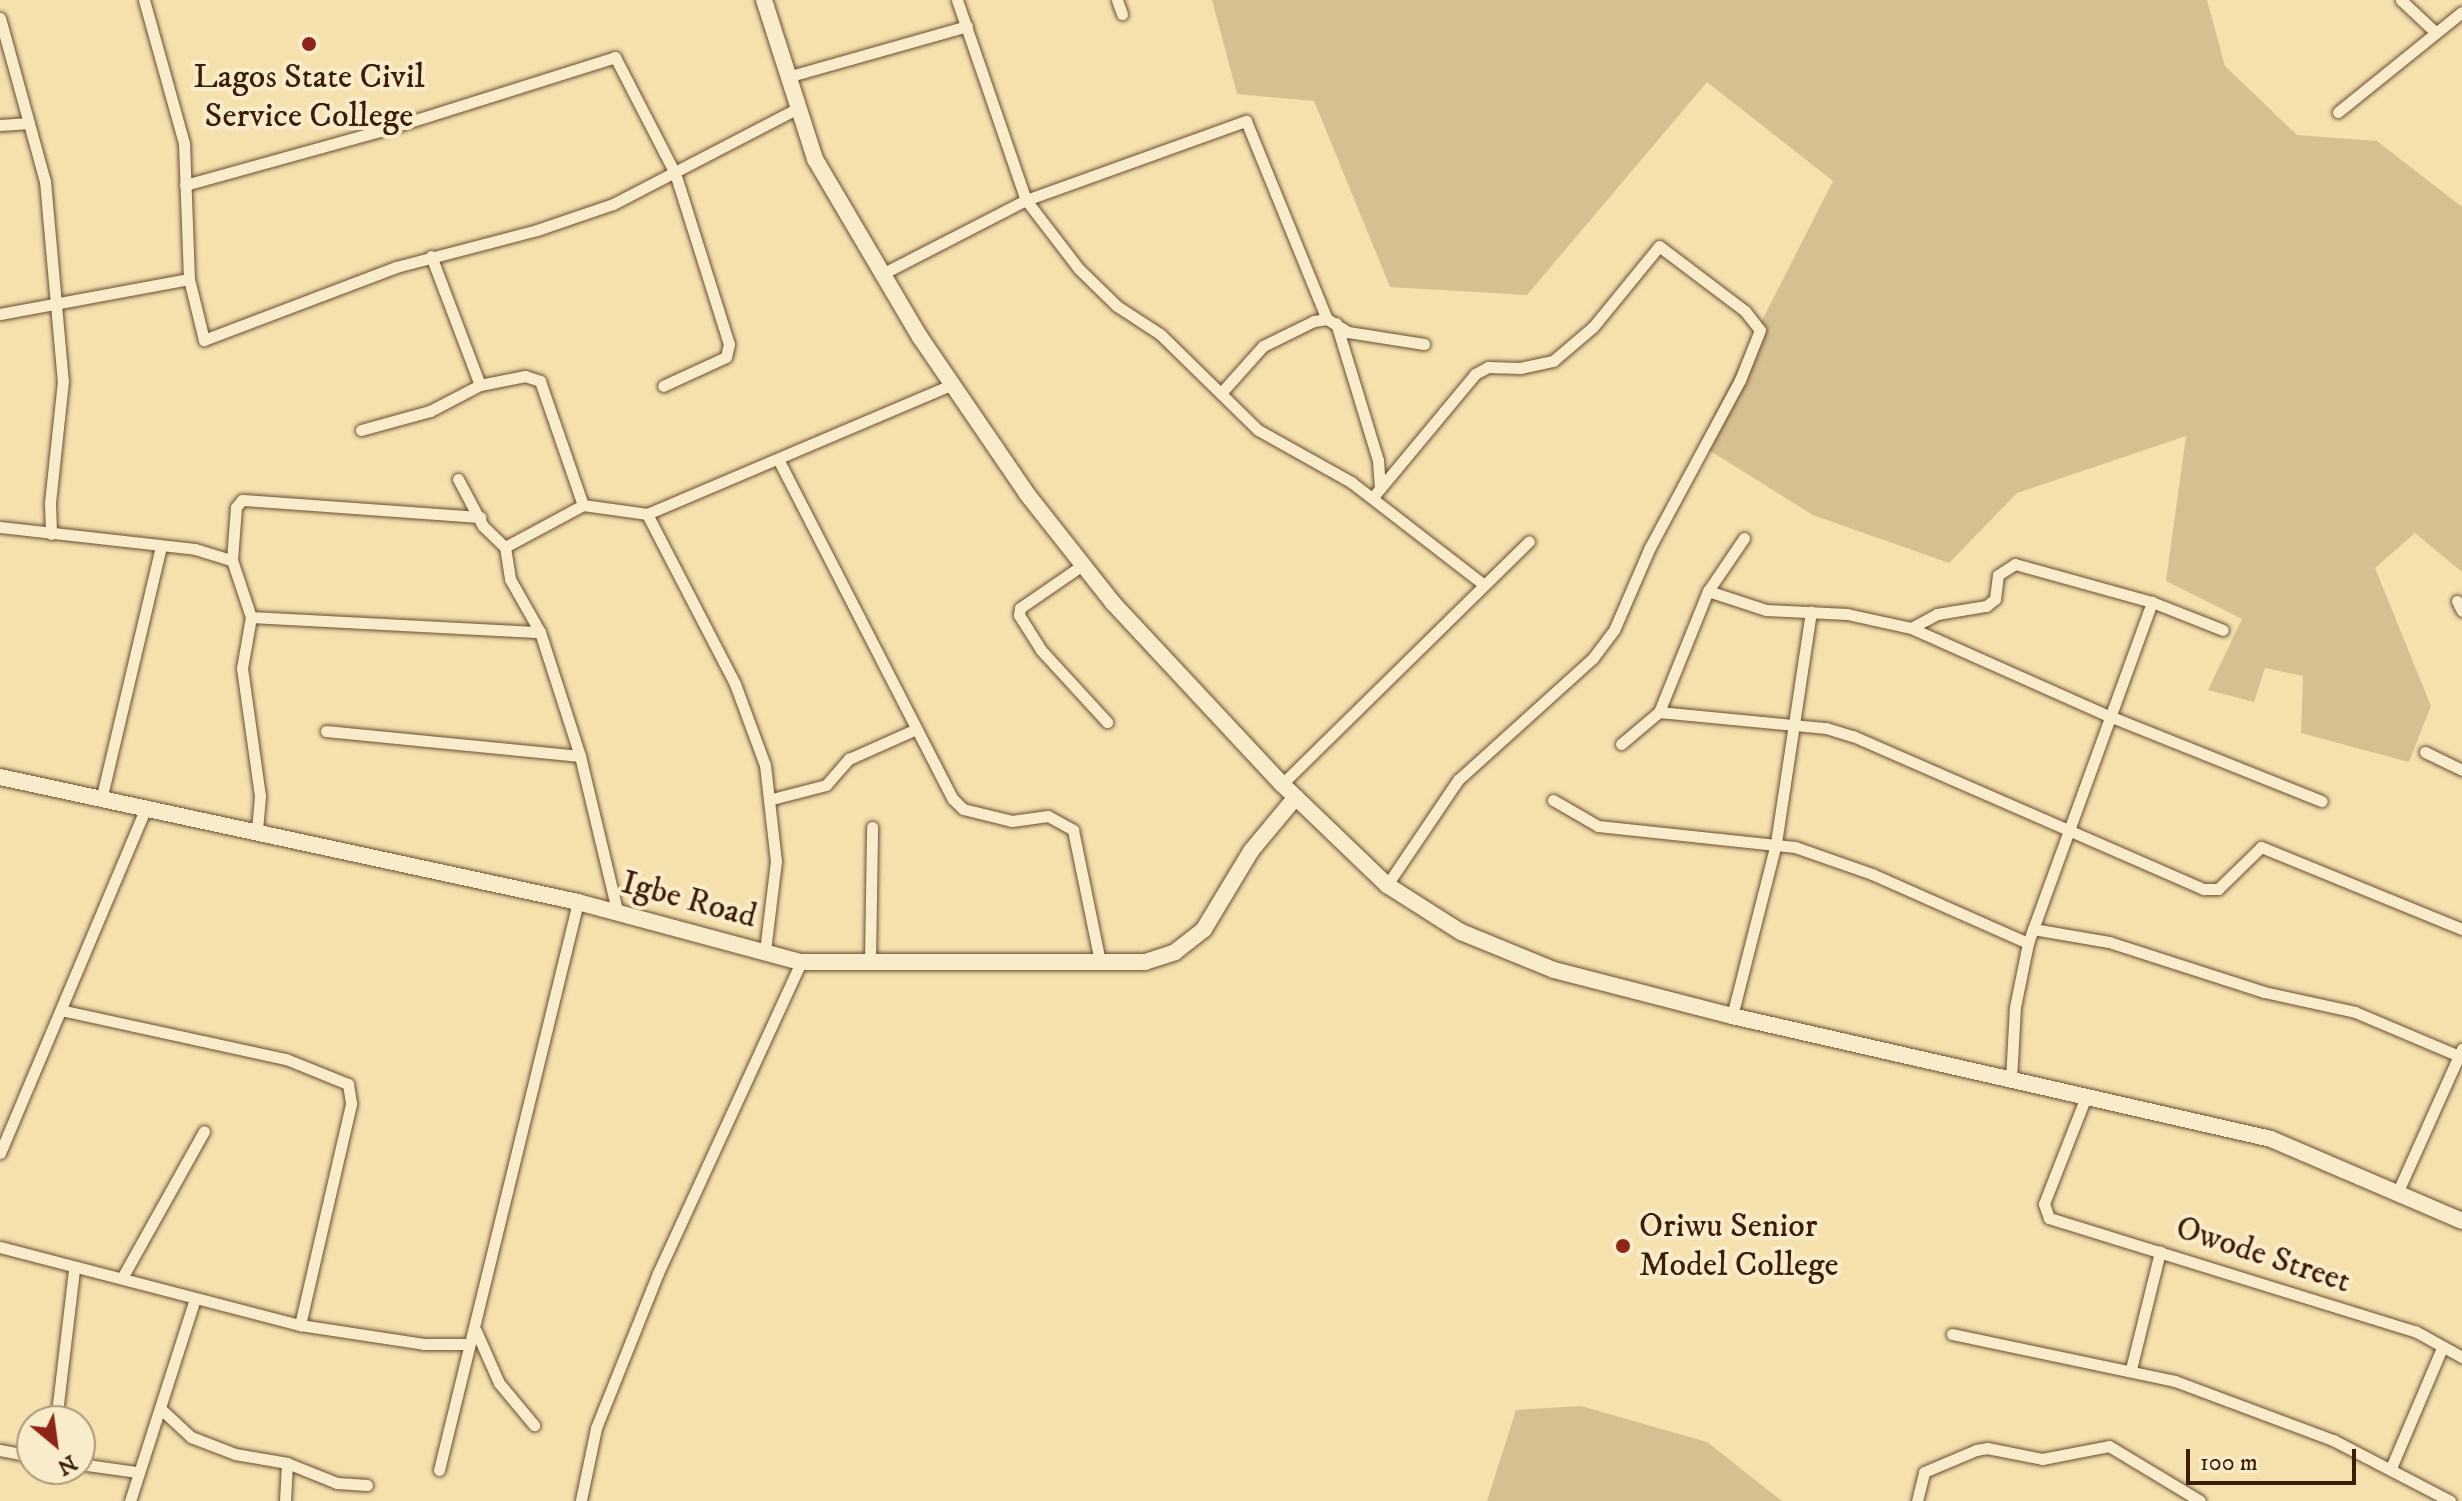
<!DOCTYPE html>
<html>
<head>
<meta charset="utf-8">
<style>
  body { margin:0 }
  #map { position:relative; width:2462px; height:1501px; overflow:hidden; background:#f4e1ae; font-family:"IM FELL DW Pica",serif }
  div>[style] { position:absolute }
  .green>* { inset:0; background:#d5c092 }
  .roads { filter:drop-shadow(0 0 2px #6a4e33) drop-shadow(0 0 2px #6a4e33) }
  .street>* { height:11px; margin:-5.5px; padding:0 5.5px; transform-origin:5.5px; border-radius:5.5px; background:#f8ecca }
  .secondary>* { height:16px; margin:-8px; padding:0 8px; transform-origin:8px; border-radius:8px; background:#f8ecca }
  .dots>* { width:22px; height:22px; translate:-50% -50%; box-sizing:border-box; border:4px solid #f8ecca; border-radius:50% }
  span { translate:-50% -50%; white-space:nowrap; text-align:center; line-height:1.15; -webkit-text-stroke:8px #f8ecca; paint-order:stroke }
  .poi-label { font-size:34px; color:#3c1d0a }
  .left { translate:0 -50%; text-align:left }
  .street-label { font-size:34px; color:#3c1d0a }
  .north { position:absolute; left:16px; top:1405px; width:80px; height:80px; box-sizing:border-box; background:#f8ecca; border:2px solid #ad997d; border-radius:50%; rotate:151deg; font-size:22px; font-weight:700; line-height:32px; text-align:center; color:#3c1d0a }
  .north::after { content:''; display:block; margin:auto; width:28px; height:36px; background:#8f2418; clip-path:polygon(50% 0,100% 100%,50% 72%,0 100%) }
  .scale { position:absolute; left:2186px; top:1449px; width:170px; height:36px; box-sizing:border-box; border:4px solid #3c1d0a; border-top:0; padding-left:10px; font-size:24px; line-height:28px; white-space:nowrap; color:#3c1d0a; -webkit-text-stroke:6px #f8ecca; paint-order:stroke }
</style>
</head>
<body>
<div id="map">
  <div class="green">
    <div style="clip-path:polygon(1212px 0,2207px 0,2225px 66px,2297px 135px,2377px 141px,2462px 207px,2462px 572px,2415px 533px,2375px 568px,2431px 706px,2409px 762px,2301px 733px,2303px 676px,2265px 668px,2254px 702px,2208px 690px,2242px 619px,2166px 581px,2186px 436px,2017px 493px,1949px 563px,1813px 515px,1699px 444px,1833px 181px,1707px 82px,1527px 295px,1390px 287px,1314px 101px,1237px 94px)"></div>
    <div style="clip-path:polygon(1581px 1406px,1707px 1442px,1782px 1501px,1487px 1501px,1516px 1410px)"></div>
  </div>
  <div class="roads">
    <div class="street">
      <div style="left:144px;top:0;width:148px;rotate:74.4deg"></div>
      <div style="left:184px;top:143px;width:136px;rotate:87.9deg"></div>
      <div style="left:189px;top:279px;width:63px;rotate:76.2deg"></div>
      <div style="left:204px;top:340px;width:205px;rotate:-20.8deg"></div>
      <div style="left:396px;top:267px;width:146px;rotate:-14.7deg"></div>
      <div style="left:537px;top:230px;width:80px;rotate:-18.9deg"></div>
      <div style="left:613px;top:204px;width:206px;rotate:-27.4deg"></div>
      <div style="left:957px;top:0;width:212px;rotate:71deg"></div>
      <div style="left:1026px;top:200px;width:87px;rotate:52.5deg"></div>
      <div style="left:1079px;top:269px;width:53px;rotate:44.2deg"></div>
      <div style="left:1117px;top:306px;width:51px;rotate:33.1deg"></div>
      <div style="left:1160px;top:334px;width:137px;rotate:44.4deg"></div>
      <div style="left:1258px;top:430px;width:107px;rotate:29.2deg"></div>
      <div style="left:1351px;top:482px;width:167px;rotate:37.7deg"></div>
      <div style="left:1117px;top:0;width:15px;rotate:70deg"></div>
      <div style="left:2401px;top:0;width:45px;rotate:43.2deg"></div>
      <div style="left:0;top:18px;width:169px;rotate:74.6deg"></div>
      <div style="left:45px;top:181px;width:201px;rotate:84.9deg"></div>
      <div style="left:63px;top:381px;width:123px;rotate:96.1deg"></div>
      <div style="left:50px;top:503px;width:31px;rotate:88deg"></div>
      <div style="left:787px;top:77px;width:187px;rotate:-15.8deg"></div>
      <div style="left:2338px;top:112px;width:159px;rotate:-38.9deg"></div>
      <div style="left:0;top:125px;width:29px;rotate:-4deg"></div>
      <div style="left:185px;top:185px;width:210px;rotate:-15.5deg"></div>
      <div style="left:387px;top:129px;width:239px;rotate:-17.5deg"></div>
      <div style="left:615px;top:57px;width:131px;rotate:62.7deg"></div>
      <div style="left:675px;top:173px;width:179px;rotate:72.5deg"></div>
      <div style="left:729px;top:344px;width:13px;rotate:103deg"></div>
      <div style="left:726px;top:357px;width:69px;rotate:155.3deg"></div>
      <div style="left:431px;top:256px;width:138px;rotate:69.2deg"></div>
      <div style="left:480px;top:385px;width:46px;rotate:-11.3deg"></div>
      <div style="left:525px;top:376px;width:16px;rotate:18deg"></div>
      <div style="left:540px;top:381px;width:131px;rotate:70.9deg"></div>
      <div style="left:882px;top:274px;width:162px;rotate:-27.2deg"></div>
      <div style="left:1026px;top:200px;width:234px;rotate:-19.8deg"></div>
      <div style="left:1246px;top:121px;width:214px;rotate:67.8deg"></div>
      <div style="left:0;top:314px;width:192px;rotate:-10.5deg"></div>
      <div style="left:1336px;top:323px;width:143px;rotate:73deg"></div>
      <div style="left:1378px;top:460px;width:28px;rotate:86deg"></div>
      <div style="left:1221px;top:393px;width:63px;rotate:-48.2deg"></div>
      <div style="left:1263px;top:346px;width:57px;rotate:-26.1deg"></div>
      <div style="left:1314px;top:321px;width:13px;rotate:-9deg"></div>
      <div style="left:1327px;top:319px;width:25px;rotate:32deg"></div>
      <div style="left:1348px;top:332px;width:77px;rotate:9deg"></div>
      <div style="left:361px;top:430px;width:72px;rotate:-15.4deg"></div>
      <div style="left:430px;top:411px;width:56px;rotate:-27.5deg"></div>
      <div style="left:779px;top:461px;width:380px;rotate:62.8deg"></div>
      <div style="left:953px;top:799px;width:14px;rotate:45deg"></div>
      <div style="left:963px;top:809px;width:50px;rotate:13.8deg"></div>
      <div style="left:1012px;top:821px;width:36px;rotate:-8deg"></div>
      <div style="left:1048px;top:816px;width:29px;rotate:29deg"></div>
      <div style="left:1073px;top:830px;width:135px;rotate:78.4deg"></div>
      <div style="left:458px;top:479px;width:53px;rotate:62deg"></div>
      <div style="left:483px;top:526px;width:30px;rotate:44deg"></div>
      <div style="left:505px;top:547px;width:32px;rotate:81deg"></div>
      <div style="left:510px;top:579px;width:61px;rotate:60.5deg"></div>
      <div style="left:540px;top:632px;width:130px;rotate:72.1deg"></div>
      <div style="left:580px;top:756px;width:163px;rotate:76.5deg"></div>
      <div style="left:1373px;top:497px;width:160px;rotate:-50.3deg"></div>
      <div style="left:1475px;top:374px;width:15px;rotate:-28deg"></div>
      <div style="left:1488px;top:367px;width:32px;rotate:2deg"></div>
      <div style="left:1520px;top:368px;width:34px;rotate:-12deg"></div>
      <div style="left:1553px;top:361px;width:52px;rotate:-40.4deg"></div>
      <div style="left:1593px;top:327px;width:104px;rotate:-50.8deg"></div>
      <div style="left:1659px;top:246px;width:108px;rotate:37.1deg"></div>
      <div style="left:1745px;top:311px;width:24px;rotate:52deg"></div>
      <div style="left:1760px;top:330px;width:54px;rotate:111.8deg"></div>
      <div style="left:1740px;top:380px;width:190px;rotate:118.3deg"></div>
      <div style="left:1650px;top:547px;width:90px;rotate:113.4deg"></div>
      <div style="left:1614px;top:630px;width:35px;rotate:127deg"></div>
      <div style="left:1593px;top:658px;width:182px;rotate:137.9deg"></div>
      <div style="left:1458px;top:780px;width:127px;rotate:124.1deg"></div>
      <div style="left:647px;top:514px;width:191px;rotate:62.6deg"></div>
      <div style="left:735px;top:684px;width:86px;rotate:69.7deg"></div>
      <div style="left:765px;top:765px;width:97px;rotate:83.5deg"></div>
      <div style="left:776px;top:861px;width:91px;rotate:97deg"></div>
      <div style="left:0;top:527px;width:196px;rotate:6.4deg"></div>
      <div style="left:195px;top:549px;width:39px;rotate:17deg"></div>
      <div style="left:232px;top:560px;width:60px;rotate:71.6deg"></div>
      <div style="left:251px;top:617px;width:52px;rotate:100deg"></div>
      <div style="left:242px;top:668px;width:129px;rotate:82deg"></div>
      <div style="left:260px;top:796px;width:38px;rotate:95deg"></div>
      <div style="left:505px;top:547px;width:89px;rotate:-28.3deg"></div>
      <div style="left:583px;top:505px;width:65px;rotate:8deg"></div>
      <div style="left:647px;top:514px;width:330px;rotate:-23deg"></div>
      <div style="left:232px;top:560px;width:53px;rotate:-85.7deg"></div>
      <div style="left:236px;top:507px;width:9px;rotate:-49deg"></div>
      <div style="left:242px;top:500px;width:239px;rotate:4.1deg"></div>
      <div style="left:1081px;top:566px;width:74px;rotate:145.5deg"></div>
      <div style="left:1020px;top:608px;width:7px;rotate:98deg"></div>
      <div style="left:1019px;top:615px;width:41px;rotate:57.8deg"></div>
      <div style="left:1041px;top:650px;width:98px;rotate:47.5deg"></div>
      <div style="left:1708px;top:591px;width:64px;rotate:-55.8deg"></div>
      <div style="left:2457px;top:601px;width:11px;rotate:63deg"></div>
      <div style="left:251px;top:617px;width:289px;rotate:3deg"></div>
      <div style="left:1911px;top:628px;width:30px;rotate:-28deg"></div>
      <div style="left:1937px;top:614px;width:50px;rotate:-9.3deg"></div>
      <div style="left:1986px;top:606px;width:11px;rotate:-38deg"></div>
      <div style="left:1995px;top:599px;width:24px;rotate:-83deg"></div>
      <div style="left:1998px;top:575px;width:20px;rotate:-33deg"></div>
      <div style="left:2015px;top:564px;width:142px;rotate:15.5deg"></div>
      <div style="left:2152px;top:602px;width:76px;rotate:21.5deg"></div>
      <div style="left:1659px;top:712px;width:168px;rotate:5.5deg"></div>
      <div style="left:1826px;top:728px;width:28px;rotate:17deg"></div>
      <div style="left:1853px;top:736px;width:383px;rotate:23.6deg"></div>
      <div style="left:2204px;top:889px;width:14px"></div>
      <div style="left:2218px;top:889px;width:60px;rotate:-44.3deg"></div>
      <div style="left:2261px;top:847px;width:217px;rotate:22.2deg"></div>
      <div style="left:326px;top:731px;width:255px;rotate:5.6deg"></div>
      <div style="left:1621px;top:744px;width:50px;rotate:-40.1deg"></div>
      <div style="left:1659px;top:712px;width:131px;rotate:-68deg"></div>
      <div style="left:1708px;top:591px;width:61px;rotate:18.1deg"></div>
      <div style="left:1766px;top:610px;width:81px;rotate:2.8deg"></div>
      <div style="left:1847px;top:614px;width:66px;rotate:12.3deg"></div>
      <div style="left:1911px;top:628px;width:217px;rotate:24deg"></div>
      <div style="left:2109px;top:716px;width:229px;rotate:21.8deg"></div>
      <div style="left:2425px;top:752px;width:41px;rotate:25.9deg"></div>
      <div style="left:1282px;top:784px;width:346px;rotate:-44.5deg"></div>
      <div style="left:772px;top:799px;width:56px;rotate:-14.5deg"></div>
      <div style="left:826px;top:785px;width:35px;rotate:-49deg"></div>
      <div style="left:849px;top:759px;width:73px;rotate:-24.1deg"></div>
      <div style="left:101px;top:800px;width:261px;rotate:-76.7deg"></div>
      <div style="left:1553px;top:800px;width:52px;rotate:30deg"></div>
      <div style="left:1598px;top:826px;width:198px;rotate:6.1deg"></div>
      <div style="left:1795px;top:847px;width:82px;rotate:19.3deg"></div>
      <div style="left:1872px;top:874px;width:171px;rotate:23.9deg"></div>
      <div style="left:2033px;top:929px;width:77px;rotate:9.7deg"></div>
      <div style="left:2109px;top:942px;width:163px;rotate:17.9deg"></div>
      <div style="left:2264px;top:992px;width:93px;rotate:12.4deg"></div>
      <div style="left:2355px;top:1012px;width:113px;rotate:22.9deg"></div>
      <div style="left:870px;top:961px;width:134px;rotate:-89.1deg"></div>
      <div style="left:65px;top:1011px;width:226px;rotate:12.3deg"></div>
      <div style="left:286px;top:1059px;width:67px;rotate:22deg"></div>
      <div style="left:348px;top:1084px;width:20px;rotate:81deg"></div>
      <div style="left:351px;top:1104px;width:227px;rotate:103deg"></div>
      <div style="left:1732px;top:1016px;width:179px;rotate:-75.7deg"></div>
      <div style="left:1776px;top:843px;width:234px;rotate:-81.4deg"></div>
      <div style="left:2011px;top:1080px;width:73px;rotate:-86.9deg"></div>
      <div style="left:2015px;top:1007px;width:65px;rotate:-78.5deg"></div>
      <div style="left:2028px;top:943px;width:363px;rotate:-70deg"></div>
      <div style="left:2087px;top:1094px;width:118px;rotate:111.4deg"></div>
      <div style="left:2044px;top:1204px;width:15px;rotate:70deg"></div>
      <div style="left:2049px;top:1218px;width:383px;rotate:17.2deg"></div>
      <div style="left:2415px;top:1331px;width:54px;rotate:29deg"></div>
      <div style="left:0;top:1153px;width:372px;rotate:-67.1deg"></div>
      <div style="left:2399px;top:1189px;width:154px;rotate:-65.8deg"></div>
      <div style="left:0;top:1247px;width:310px;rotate:14.6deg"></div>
      <div style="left:300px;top:1325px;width:125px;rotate:8.7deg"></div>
      <div style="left:424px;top:1344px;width:42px"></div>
      <div style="left:122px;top:1278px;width:168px;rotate:-60.8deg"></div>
      <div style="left:476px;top:1331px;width:57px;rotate:66.1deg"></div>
      <div style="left:499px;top:1383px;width:55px;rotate:50.2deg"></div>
      <div style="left:1952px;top:1334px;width:228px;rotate:11.9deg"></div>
      <div style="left:2175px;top:1381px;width:169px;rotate:20.5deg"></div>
      <div style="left:2333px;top:1440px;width:132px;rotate:27.5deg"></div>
      <div style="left:2131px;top:1369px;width:121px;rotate:-76.1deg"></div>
      <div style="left:162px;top:1410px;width:40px;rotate:43deg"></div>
      <div style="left:191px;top:1437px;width:47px;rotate:21.1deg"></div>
      <div style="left:235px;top:1454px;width:53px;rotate:9.8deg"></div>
      <div style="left:287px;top:1463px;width:54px;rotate:21.8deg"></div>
      <div style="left:337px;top:1483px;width:30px;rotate:4deg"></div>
      <div style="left:56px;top:1421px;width:153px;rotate:-83.2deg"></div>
      <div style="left:0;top:1450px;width:33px;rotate:11deg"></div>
      <div style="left:80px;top:1464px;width:58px;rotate:8deg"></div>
      <div style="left:2391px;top:1468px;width:130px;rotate:-67deg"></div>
      <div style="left:439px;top:1470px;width:585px;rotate:-76.25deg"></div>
      <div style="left:581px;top:1500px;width:74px;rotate:-78.2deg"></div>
      <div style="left:596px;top:1428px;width:167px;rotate:-68.2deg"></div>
      <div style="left:658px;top:1273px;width:342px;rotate:-65.3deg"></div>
      <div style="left:130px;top:1501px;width:212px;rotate:-72.2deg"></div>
      <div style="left:285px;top:1501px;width:38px;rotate:-87deg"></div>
      <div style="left:1917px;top:1501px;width:30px;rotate:-76deg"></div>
      <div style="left:1924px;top:1472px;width:56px;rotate:-22.9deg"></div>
      <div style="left:1976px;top:1450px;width:11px;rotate:-10deg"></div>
      <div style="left:1987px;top:1448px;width:56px;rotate:11.3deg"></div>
      <div style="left:2042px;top:1459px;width:68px;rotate:-11deg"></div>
      <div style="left:2109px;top:1446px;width:106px;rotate:31.1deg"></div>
    </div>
    <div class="secondary">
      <div style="left:764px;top:0;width:167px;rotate:72.2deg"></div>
      <div style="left:815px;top:159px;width:207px;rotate:59.5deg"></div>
      <div style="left:920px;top:337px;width:190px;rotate:55.7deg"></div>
      <div style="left:1027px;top:494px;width:139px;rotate:51.7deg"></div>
      <div style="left:1113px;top:603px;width:248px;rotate:47deg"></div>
      <div style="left:1282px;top:784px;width:146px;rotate:43.9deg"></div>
      <div style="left:1387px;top:885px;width:88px;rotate:32.4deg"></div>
      <div style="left:1461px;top:932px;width:100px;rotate:22.2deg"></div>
      <div style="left:1554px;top:970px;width:184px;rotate:14.5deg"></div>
      <div style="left:1732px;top:1016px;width:553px;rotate:12.85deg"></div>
      <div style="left:2271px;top:1139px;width:208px;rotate:23.2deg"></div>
      <div style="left:0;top:777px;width:591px;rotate:12.2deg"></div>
      <div style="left:578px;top:902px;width:231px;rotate:15.1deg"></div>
      <div style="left:801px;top:962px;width:344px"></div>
      <div style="left:1145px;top:962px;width:32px;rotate:-18deg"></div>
      <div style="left:1175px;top:952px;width:37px;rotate:-38deg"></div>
      <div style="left:1204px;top:929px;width:91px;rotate:-58.9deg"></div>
      <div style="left:1251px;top:851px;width:70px;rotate:-50.2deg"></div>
    </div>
  </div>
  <div class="dots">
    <div style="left:309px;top:44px;background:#8f2418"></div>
    <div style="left:1623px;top:1246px;background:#8f2418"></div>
  </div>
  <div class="poi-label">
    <span style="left:309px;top:97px">Lagos State Civil<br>Service College</span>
    <span class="left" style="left:1639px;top:1246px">Oriwu Senior<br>Model College</span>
  </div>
  <div class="street-label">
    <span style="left:689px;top:900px;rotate:15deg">Igbe Road</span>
    <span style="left:2263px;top:1255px;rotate:18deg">Owode Street</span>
  </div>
  <div class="north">N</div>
  <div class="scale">100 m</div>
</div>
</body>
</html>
